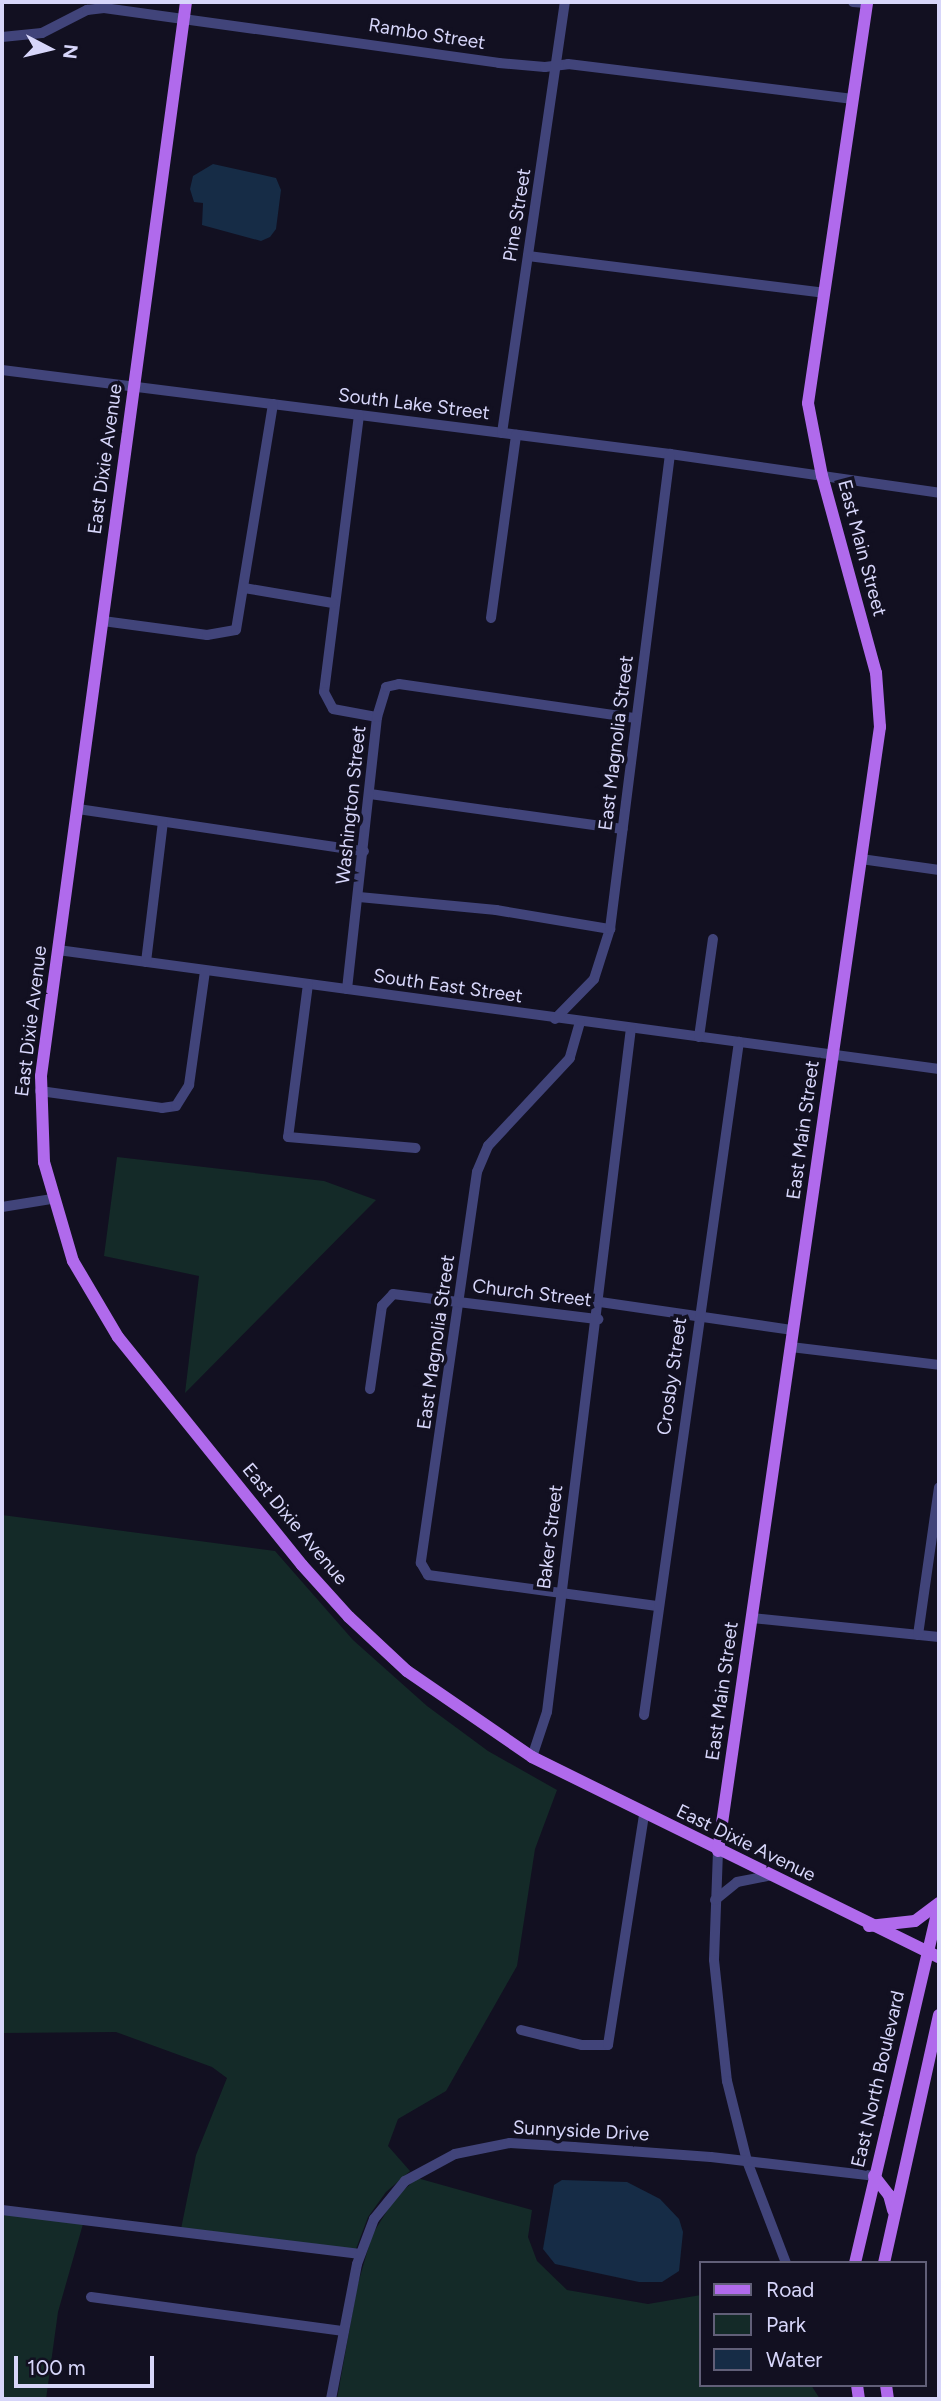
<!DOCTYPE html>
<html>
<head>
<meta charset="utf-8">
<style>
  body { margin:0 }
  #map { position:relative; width:941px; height:2401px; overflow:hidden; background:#121021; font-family:Figtree,sans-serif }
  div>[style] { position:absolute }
  .green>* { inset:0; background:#142a28 }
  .water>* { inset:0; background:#162c46 }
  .minor>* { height:10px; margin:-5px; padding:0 5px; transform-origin:5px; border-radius:5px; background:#41447a }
  .major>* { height:12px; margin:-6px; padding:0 6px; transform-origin:6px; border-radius:6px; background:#b06aec }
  span { translate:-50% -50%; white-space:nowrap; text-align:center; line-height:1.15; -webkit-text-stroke:7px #121021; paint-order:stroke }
  .street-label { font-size:19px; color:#d7d6fa }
  .frame { position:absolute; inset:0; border:4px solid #d7d6fa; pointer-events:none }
  .legend { position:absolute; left:699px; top:2261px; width:228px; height:126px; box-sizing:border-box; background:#121021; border:2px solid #615f78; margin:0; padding:9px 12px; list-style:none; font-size:21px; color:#d7d6fa }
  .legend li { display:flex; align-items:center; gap:14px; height:35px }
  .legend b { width:35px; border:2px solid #615f78 }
  .north { position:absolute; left:14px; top:14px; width:70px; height:70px; -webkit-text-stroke:5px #121021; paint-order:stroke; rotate:97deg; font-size:19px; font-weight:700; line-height:28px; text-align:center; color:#d7d6fa }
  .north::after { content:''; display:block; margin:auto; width:24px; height:32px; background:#d7d6fa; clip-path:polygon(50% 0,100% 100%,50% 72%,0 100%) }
  .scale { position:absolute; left:14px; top:2356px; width:140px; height:32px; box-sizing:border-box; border:4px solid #d7d6fa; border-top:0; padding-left:9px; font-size:21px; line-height:24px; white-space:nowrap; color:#d7d6fa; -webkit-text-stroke:5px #121021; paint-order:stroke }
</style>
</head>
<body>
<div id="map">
  <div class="green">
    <div style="clip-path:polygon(117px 1157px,324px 1181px,376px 1200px,185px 1393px,199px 1276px,104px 1256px)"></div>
    <div style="clip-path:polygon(2px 1515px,275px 1551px,353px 1640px,427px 1706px,488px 1751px,557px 1790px,535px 1849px,517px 1966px,446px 2091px,398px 2119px,388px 2146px,410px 2171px,386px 2192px,368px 2217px,353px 2257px,181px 2229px,196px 2155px,227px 2078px,212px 2067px,116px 2032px,2px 2033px)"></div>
    <div style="clip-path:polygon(417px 2178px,532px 2210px,528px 2237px,537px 2261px,567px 2290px,648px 2304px,701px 2295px,701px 2385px,811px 2385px,820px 2399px,337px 2399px,357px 2287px,372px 2235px,395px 2198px)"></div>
    <div style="clip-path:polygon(2px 2207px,85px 2217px,58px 2312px,46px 2399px,2px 2399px)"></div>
  </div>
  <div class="water">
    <div style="clip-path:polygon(213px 164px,276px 178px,281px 190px,276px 229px,270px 237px,261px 241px,202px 225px,203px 203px,194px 202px,190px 189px,193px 176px)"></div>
    <div style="clip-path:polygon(562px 2180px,627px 2182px,660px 2199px,679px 2219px,683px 2232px,679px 2271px,662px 2282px,639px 2282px,555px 2264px,543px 2249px,554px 2185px)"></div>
  </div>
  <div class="minor">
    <div style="left:853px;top:2px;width:14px;rotate:4deg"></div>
    <div style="left:2px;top:37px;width:40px;rotate:-5.7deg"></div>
    <div style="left:42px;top:33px;width:51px;rotate:-27.1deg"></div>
    <div style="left:87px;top:10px;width:17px;rotate:-7deg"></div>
    <div style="left:104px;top:8px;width:399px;rotate:7.9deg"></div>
    <div style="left:499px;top:63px;width:46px;rotate:5deg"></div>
    <div style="left:545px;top:67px;width:23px;rotate:-7deg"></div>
    <div style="left:568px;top:64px;width:287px;rotate:7deg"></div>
    <div style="left:528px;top:256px;width:298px;rotate:7.1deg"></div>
    <div style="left:2px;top:370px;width:673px;rotate:7.17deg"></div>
    <div style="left:670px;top:454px;width:272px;rotate:8.2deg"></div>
    <div style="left:359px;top:415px;width:279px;rotate:97.2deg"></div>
    <div style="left:324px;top:692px;width:19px;rotate:62deg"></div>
    <div style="left:333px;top:709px;width:45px;rotate:10.3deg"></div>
    <div style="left:502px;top:433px;width:436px;rotate:-81.7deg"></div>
    <div style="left:244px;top:588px;width:90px;rotate:9.6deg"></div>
    <div style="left:491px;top:618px;width:185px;rotate:-82.2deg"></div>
    <div style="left:103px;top:621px;width:105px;rotate:7.7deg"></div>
    <div style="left:207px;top:635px;width:29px;rotate:-10deg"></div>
    <div style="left:236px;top:630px;width:229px;rotate:-80.7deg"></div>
    <div style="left:370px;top:794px;width:255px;rotate:7.9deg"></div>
    <div style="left:78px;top:809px;width:289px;rotate:8.4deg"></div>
    <div style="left:861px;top:859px;width:79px;rotate:8deg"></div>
    <div style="left:359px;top:897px;width:138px;rotate:5.4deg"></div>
    <div style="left:496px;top:910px;width:116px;rotate:9.5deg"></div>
    <div style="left:58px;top:950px;width:889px;rotate:7.69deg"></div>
    <div style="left:146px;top:962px;width:141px;rotate:-83.1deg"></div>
    <div style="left:308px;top:984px;width:154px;rotate:97.4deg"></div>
    <div style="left:288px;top:1137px;width:128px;rotate:4.9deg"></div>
    <div style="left:347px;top:989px;width:274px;rotate:-83.7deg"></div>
    <div style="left:377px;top:717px;width:31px;rotate:-73deg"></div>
    <div style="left:386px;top:687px;width:13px;rotate:-13deg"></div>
    <div style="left:399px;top:684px;width:239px;rotate:8.2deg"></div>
    <div style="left:555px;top:1019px;width:56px;rotate:-45.7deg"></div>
    <div style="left:594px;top:979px;width:52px;rotate:-72.3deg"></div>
    <div style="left:610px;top:929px;width:479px;rotate:-82.8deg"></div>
    <div style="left:580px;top:1022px;width:37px;rotate:106deg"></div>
    <div style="left:570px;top:1058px;width:120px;rotate:133deg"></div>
    <div style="left:488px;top:1146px;width:28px;rotate:113deg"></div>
    <div style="left:477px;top:1172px;width:395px;rotate:98.2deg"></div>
    <div style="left:421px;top:1563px;width:14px;rotate:60deg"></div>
    <div style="left:428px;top:1575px;width:231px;rotate:7.7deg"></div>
    <div style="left:699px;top:1037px;width:99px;rotate:-81.9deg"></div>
    <div style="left:40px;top:1091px;width:123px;rotate:7.9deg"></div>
    <div style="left:162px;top:1108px;width:14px;rotate:-8deg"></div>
    <div style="left:176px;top:1106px;width:25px;rotate:-58deg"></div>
    <div style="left:189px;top:1085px;width:115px;rotate:-82deg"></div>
    <div style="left:2px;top:1207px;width:51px;rotate:-9.1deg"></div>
    <div style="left:600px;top:1302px;width:195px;rotate:8.3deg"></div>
    <div style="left:791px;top:1347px;width:149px;rotate:6.9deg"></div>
    <div style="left:370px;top:1389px;width:84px;rotate:-81.8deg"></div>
    <div style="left:382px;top:1306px;width:16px;rotate:-47deg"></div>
    <div style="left:393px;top:1294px;width:207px;rotate:7deg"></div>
    <div style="left:752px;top:1618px;width:188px;rotate:5.8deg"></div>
    <div style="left:918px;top:1635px;width:149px;rotate:-81.9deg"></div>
    <div style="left:644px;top:1715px;width:680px;rotate:-81.97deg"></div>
    <div style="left:532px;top:1757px;width:47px;rotate:-71.6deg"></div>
    <div style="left:547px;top:1712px;width:689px;rotate:-83deg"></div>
    <div style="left:718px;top:1851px;width:109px;rotate:92.1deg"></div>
    <div style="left:714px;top:1960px;width:122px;rotate:83.9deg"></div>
    <div style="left:727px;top:2081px;width:82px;rotate:76deg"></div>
    <div style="left:747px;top:2161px;width:109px;rotate:69.1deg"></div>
    <div style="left:715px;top:1900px;width:28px;rotate:-39deg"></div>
    <div style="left:737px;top:1882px;width:33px;rotate:-11deg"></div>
    <div style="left:521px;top:2030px;width:63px;rotate:13.8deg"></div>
    <div style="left:582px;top:2045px;width:26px"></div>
    <div style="left:608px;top:2045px;width:234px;rotate:-81.1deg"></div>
    <div style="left:2px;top:2210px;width:361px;rotate:7deg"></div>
    <div style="left:91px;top:2297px;width:255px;rotate:7.7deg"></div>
    <div style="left:331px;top:2399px;width:137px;rotate:-79.1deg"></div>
    <div style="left:357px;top:2264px;width:48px;rotate:-69.3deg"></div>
    <div style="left:374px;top:2219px;width:49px;rotate:-50.8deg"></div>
    <div style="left:405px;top:2181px;width:57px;rotate:-28.4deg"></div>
    <div style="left:455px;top:2154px;width:56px;rotate:-11.3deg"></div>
    <div style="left:510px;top:2143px;width:64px;rotate:3.6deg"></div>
    <div style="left:574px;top:2147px;width:137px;rotate:4.2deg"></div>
    <div style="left:711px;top:2157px;width:164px;rotate:6.6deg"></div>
  </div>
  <div class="major">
    <div style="left:186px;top:2px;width:1084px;rotate:97.69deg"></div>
    <div style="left:41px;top:1076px;width:86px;rotate:88deg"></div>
    <div style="left:44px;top:1162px;width:103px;rotate:73.7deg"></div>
    <div style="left:73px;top:1261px;width:88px;rotate:59.4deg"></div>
    <div style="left:118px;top:1337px;width:293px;rotate:51.1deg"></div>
    <div style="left:302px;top:1565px;width:70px;rotate:47.9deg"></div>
    <div style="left:349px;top:1617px;width:79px;rotate:43deg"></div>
    <div style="left:407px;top:1671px;width:152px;rotate:34.5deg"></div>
    <div style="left:532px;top:1757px;width:453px;rotate:26.2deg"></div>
    <div style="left:718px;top:1851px;width:1136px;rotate:-81.8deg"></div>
    <div style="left:880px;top:727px;width:54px;rotate:-94.2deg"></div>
    <div style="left:876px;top:673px;width:204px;rotate:-105.3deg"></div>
    <div style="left:822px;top:476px;width:74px;rotate:-100.9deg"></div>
    <div style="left:808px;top:403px;width:405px;rotate:-81.6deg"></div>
    <div style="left:869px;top:1926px;width:46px;rotate:-6.2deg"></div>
    <div style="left:915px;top:1921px;width:30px;rotate:-37deg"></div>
    <div style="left:874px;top:2176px;width:24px;rotate:52deg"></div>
    <div style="left:889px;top:2195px;width:16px;rotate:75deg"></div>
    <div style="left:855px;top:2263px;width:369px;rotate:-76.8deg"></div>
    <div style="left:884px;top:2263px;width:254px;rotate:-77.5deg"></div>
    <div style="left:857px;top:2385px;width:14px;rotate:82deg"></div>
    <div style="left:886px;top:2385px;width:14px;rotate:82deg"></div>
  </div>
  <div class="street-label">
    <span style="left:427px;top:34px;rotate:9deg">Rambo Street</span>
    <span style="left:517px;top:215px;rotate:-81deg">Pine Street</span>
    <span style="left:414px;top:404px;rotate:7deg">South Lake Street</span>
    <span style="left:105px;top:459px;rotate:-82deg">East Dixie Avenue</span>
    <span style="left:862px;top:548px;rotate:75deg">East Main Street</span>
    <span style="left:616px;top:743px;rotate:-83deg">East Magnolia Street</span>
    <span style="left:351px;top:805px;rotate:-84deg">Washington Street</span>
    <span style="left:448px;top:986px;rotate:8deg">South East Street</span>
    <span style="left:31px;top:1021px;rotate:-83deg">East Dixie Avenue</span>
    <span style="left:803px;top:1130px;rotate:-82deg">East Main Street</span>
    <span style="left:532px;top:1293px;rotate:7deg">Church Street</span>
    <span style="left:436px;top:1342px;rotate:-82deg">East Magnolia Street</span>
    <span style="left:672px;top:1376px;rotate:-82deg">Crosby Street</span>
    <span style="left:295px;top:1524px;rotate:50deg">East Dixie Avenue</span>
    <span style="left:550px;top:1537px;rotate:-83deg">Baker Street</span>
    <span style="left:722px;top:1691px;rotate:-82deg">East Main Street</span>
    <span style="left:746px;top:1843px;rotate:26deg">East Dixie Avenue</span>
    <span style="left:878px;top:2079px;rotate:-77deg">East North Boulevard</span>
    <span style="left:581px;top:2131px;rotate:3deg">Sunnyside Drive</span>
  </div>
  <div class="frame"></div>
  <ul class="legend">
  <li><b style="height:9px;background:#b06aec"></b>Road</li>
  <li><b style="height:19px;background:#142a28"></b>Park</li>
  <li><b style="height:19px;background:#162c46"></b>Water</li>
  </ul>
  <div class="north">N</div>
  <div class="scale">100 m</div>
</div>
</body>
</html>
